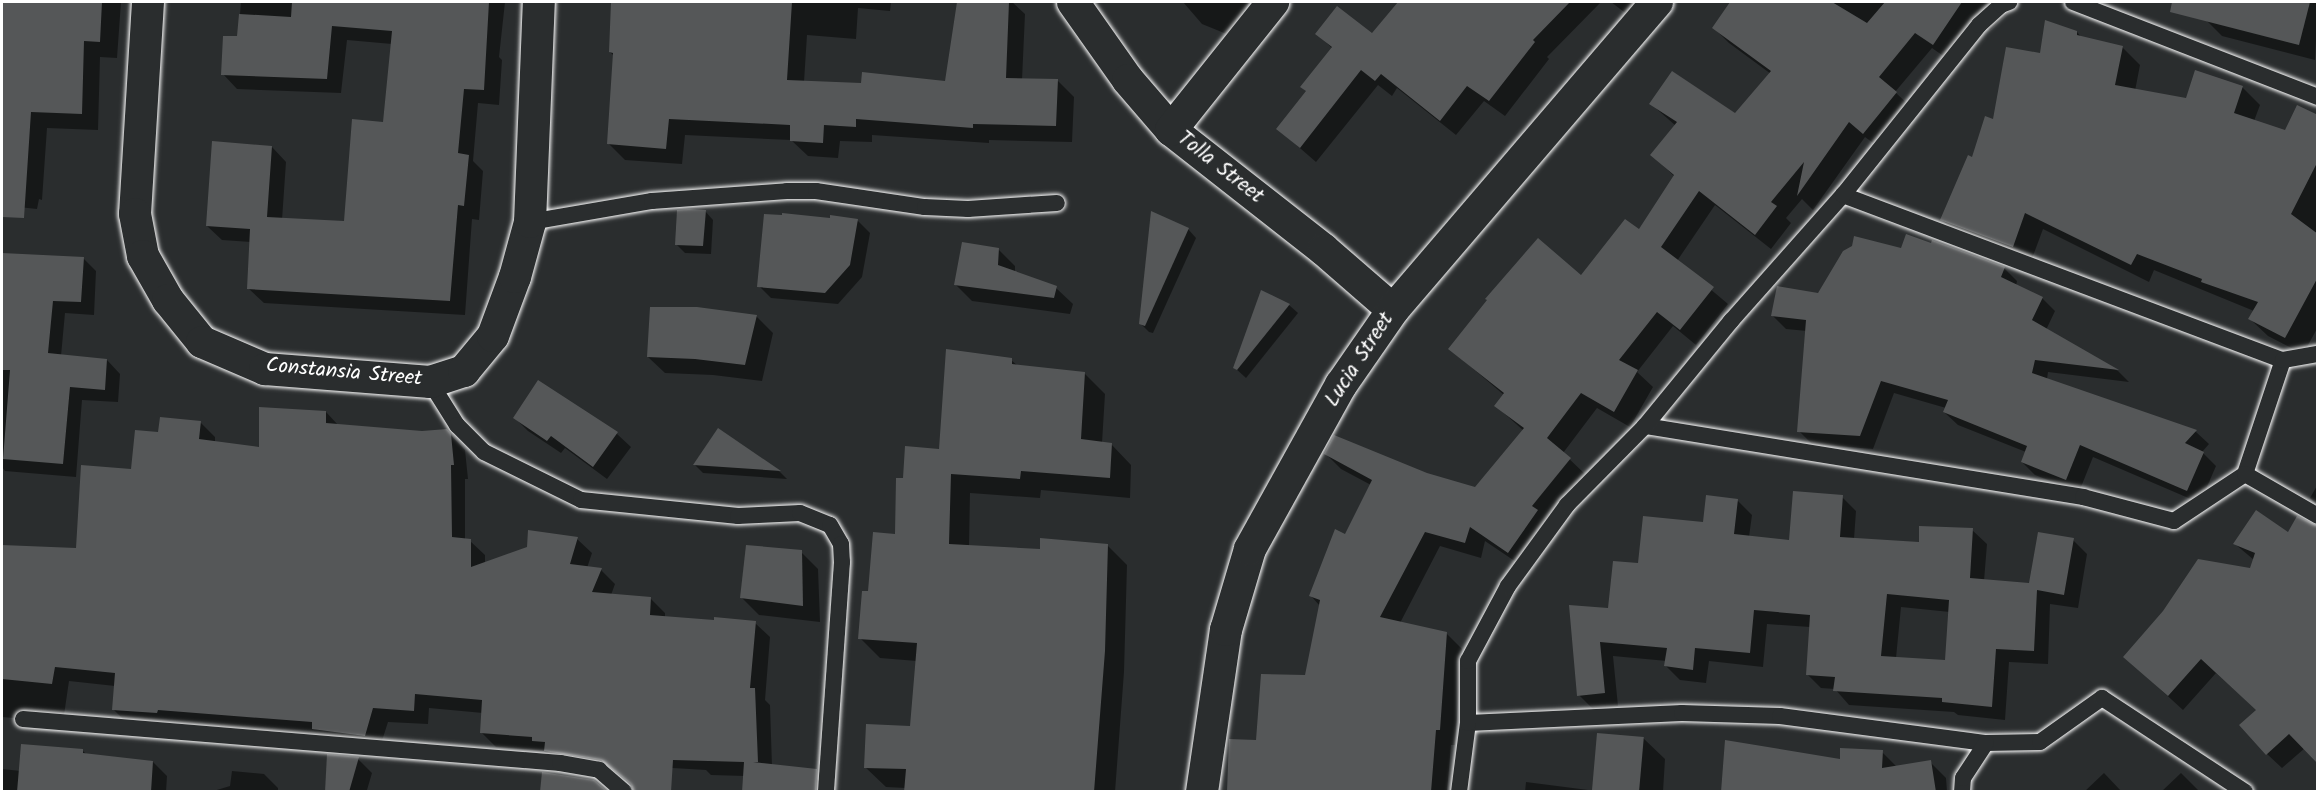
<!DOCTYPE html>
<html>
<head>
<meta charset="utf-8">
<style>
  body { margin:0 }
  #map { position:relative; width:2319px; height:793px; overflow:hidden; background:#2a2d2e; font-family:Kalam,sans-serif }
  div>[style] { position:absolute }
  .shadow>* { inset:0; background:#0007 }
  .building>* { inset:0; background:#555758; transform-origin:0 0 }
  .roads { filter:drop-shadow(0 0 2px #fff) drop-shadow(0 0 2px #fff) }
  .service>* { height:16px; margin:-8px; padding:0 8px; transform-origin:8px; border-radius:8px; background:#2a2d2e }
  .minor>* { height:32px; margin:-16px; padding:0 16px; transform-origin:16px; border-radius:16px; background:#2a2d2e }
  span { translate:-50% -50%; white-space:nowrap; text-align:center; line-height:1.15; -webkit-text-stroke:4.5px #2a2d2e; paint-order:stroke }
  .street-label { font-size:21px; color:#fff }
  .frame { position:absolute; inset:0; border:3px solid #fff; pointer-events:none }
</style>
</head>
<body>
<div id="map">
  <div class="shadow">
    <div style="clip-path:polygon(2px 2px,121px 2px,117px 58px,100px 57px,98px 130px,47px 128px,42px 200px,39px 199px,37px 209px,9px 206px,2px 199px)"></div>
    <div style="clip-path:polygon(241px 2px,505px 2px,499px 57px,502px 60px,499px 105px,478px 103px,473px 161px,483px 171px,479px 220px,472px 219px,465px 315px,264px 303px,249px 289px,251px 242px,222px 240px,207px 226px,272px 147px,286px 162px,282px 220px,345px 223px,385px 123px,392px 44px,347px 40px,341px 93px,237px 89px,223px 74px,238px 38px)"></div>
    <div style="clip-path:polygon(612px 2px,891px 2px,890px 11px,858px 8px,856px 39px,807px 35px,804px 82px,863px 85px,947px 82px,958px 2px,1012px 2px,1025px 14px,1022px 80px,1058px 81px,1074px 97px,1072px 142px,989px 140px,989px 143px,872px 135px,872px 142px,840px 141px,838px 158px,808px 156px,791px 140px,685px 135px,682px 164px,625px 160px,608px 143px,614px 56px,610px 52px)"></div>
    <div style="clip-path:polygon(1183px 2px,1249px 2px,1234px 37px,1202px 24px)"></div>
    <div style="clip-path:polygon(1400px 2px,1601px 2px,1547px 57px,1549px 59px,1505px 116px,1484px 101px,1456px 135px,1397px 88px,1392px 96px,1378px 85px,1316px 162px,1278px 129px,1308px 92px,1333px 49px,1317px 34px,1372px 35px)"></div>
    <div style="clip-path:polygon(1611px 2px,1639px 2px,1628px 15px)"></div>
    <div style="clip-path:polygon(1732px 2px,2020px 2px,1990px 30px,1976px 20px,1949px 60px,1932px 48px,1895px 92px,1912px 108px,1880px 148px,1865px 137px,1813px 210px,1802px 199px,1786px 218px,1791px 223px,1771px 249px,1715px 205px,1677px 261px,1728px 304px,1696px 345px,1673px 326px,1637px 372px,1653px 387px,1630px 427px,1597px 408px,1563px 453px,1586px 475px,1525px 568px,1485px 541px,1481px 558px,1440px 546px,1400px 623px,1446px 633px,1462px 649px,1455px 745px,1451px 745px,1447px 792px,1228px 792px,1258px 741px,1306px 676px,1320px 606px,1311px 596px,1346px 536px,1371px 485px,1341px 469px,1325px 453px,1426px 475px,1475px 488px,1524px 431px,1496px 406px,1504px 395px,1450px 349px,1581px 277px,1639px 231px,1675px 177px,1652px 155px,1676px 126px,1651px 104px,1735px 115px,1771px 74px,1729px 43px,1714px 28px)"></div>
    <div style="clip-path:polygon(2195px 2px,2318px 2px,2315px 60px,2222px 36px,2206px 20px,2212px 8px)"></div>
    <div style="clip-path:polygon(2077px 32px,2082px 38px,2122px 47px,2140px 65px,2135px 91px,2187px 100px,2242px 87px,2260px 105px,2254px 121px,2286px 132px,2318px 117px,2318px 327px,2303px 354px,2268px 336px,2250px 319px,2254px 311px,2154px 270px,2149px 282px,2043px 229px,2030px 264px,1960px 237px,1942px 220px,1994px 121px,2041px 55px)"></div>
    <div style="clip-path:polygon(705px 211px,713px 220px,711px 254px,685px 253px,676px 244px)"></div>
    <div style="clip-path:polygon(858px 221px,870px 233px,862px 277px,838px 304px,771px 298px,759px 286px)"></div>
    <div style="clip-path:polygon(1188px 229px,1196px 238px,1153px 333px,1149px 332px,1140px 323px)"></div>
    <div style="clip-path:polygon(998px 249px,1015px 266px,1015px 272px,1056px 288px,1073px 304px,1070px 314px,972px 301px,955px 284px)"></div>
    <div style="clip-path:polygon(1902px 250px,2004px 268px,2017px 281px,2016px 286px,2042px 298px,2055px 311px,2046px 330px,2118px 371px,2129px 382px,2048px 372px,2047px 379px,2196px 432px,2209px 444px,2202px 452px,2216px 466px,2200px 503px,2093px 457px,2079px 492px,2035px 475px,2022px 462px,2026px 452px,1958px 425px,1944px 412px,1946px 408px,1894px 393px,1873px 449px,1812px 444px,1799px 431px,1807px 331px,1786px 329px,1773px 316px)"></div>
    <div style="clip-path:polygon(2px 254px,83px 258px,96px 271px,94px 315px,65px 313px,61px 356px,107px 360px,120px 374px,118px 402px,82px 400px,76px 477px,5px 471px,2px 467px)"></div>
    <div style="clip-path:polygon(1262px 292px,1289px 305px,1298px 313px,1246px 378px,1234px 367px)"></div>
    <div style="clip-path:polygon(756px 316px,773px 333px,762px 381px,713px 375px,665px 373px,648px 357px)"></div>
    <div style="clip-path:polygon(1011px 360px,1018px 366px,1085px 374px,1105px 394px,1102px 443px,1111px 444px,1131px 465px,1130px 498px,1041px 490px,1040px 498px,970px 493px,969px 547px,1041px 551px,1107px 545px,1127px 565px,1124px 672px,1115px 792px,906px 792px,906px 788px,886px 787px,865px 767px,912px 728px,917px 661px,880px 658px,860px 638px,870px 593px,896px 536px,904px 480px,940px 450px)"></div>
    <div style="clip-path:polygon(539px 382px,617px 434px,631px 447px,607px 479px,565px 448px,561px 453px,528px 431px,515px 418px)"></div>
    <div style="clip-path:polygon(326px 412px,339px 426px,423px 433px,446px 430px,465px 450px,468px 479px,465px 479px,465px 540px,470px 541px,485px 555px,485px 564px,577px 539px,592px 553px,587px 568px,601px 570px,615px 584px,611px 595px,651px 599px,665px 613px,665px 618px,755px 623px,770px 637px,765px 700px,770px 705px,772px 766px,808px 770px,823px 785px,823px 792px,743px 792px,745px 776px,711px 775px,706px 770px,606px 764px,606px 772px,548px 755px,544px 751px,496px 747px,481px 732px,483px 713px,429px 708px,428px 724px,388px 722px,379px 750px,328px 743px,320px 735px,172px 724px,128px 724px,114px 710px,115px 686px,69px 681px,63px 722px,2px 717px,2px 546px,77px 549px,160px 434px,201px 423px,215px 437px,215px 443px,261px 449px)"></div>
    <div style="clip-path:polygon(718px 430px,780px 472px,787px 479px,703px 473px,695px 465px)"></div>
    <div style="clip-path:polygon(2318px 484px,2318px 506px,2310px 498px)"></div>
    <div style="clip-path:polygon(evenodd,1842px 497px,1856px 511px,1854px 539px,1920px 543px,1972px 530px,1987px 544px,1984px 581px,2030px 585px,2073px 540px,2087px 554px,2078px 608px,2050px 604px,2048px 664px,2009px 662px,2005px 720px,1958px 715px,1954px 712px,1849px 705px,1835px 689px,1821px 688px,1807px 674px,1810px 627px,1767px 624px,1763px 667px,1709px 661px,1706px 683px,1680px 680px,1666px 666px,1667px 661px,1613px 656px,1618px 706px,1593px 709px,1579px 695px,1609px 610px,1640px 565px,1738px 501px,1752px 515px,1749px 537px,1791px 541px,1842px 497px,1901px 607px,1950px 612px,1946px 662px,1896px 658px,1901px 607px)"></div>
    <div style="clip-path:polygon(2257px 512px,2305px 748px,2282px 768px,2267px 754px,2257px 710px,2216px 673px,2183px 710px,2125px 657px,2252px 570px,2254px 560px,2235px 544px)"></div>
    <div style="clip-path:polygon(801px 552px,818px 569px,820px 622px,759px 615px,742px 598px)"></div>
    <div style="clip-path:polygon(1643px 738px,1665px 759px,1663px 792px,1525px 792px,1526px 782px,1596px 791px)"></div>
    <div style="clip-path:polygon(83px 751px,87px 755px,153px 762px,167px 776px,166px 792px,2px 792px,2px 769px,21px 771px)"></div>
    <div style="clip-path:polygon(1882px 752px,1897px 767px,1930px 762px,1946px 778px,1947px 792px,1723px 792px)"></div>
    <div style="clip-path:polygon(358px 759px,372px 773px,367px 790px,390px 792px,327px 792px)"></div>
    <div style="clip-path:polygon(232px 771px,264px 774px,278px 788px,278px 792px,210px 792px,230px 786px)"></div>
    <div style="clip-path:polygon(2104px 773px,2122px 792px,2084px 792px)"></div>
    <div style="clip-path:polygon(2181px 773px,2200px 792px,2161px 792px)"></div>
  </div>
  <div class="building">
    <div style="clip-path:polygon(2px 2px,102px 2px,100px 42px,84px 41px,82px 114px,31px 112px,24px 218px,2px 217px)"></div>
    <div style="clip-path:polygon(292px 2px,489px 2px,484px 90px,464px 89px,458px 153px,469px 155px,464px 206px,458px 205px,450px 301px,247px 289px,250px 229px,206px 226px,212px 141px,272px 146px,267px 217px,344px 221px,352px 119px,383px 122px,392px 31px,332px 26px,327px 79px,221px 75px,223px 36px,237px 36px,239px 14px,291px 17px)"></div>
    <div style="clip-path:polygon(611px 2px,792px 2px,787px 80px,861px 83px,862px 72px,945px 81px,957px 2px,1009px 2px,1006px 78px,1058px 79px,1056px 126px,973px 124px,973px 128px,856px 119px,856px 127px,824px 125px,823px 143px,790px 141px,790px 125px,669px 119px,666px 149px,607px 144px,613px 53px,609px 52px)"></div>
    <div style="clip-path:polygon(1398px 2px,1570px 2px,1533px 40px,1535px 42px,1489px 101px,1467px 86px,1440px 121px,1381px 74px,1375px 81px,1361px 70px,1300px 148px,1276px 129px,1306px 91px,1300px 87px,1332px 47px,1315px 34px,1337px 6px,1372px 33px)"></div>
    <div style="clip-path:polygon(1730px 2px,1832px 2px,1867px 23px,1885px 2px,1962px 2px,1933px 45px,1915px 33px,1879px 77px,1897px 92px,1863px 134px,1849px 122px,1797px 196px,1804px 162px,1771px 202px,1777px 206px,1755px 235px,1699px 191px,1661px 247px,1714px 287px,1680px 330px,1657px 312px,1619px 360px,1638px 370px,1614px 412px,1581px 393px,1547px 438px,1571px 458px,1532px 506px,1538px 510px,1508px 553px,1470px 527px,1465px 543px,1425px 532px,1380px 617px,1447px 632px,1440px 730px,1436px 730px,1431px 792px,1227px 792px,1229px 739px,1256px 740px,1261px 674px,1305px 675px,1320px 600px,1309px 596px,1335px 529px,1345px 534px,1372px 480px,1324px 454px,1334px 435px,1427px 473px,1475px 487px,1524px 428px,1494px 406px,1504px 393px,1448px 349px,1487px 300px,1485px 299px,1538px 238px,1581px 275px,1625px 219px,1639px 229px,1674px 175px,1650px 155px,1677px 122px,1649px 104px,1672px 71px,1735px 113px,1771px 71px,1712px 28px)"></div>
    <div style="clip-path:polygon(2172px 2px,2310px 2px,2299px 45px,2170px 12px)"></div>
    <div style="clip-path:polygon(2045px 20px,2077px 31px,2077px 35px,2123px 46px,2115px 85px,2186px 98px,2195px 70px,2243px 86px,2234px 113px,2285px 130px,2297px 105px,2318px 115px,2318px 161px,2291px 214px,2318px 234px,2318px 277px,2285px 338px,2248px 319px,2258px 302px,2201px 282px,2202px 279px,2137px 254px,2131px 265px,2025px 213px,2013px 247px,1940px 220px,1968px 155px,1972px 157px,1985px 116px,1993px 119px,2006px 47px,2040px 53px)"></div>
    <div style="clip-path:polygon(689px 209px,706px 210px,703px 246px,675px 245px,677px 210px)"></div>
    <div style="clip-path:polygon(1151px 211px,1189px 228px,1145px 326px,1139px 324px)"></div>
    <div style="clip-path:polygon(782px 213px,830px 218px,830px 215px,858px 219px,850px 265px,825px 293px,757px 287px,764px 214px,782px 215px)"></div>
    <div style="clip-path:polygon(1906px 234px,1931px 243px,1932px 240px,2005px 267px,2001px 277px,2043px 297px,2032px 320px,2119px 370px,2035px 360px,2032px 373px,2197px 430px,2185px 443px,2204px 452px,2187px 491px,2080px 445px,2066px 480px,2021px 462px,2027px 446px,1943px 412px,1948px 400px,1881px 381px,1860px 436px,1797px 432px,1806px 320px,1771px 316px,1777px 286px,1818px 293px,1843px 251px,1852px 246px,1854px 236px,1901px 248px)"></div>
    <div style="clip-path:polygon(962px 242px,999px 248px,998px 265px,1057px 286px,1054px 298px,954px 285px)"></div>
    <div style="clip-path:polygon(2px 253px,84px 257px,81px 302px,53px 301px,48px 353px,107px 359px,105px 390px,70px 387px,63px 464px,3px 459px,10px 370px,2px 370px)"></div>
    <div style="clip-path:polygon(1261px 290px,1290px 304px,1237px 370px,1233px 368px)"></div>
    <div style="clip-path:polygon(650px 307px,697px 307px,757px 315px,745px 365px,695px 359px,647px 357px)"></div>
    <div style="clip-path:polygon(946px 349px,1012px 358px,1012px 364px,1085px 372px,1081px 439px,1112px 443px,1110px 478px,1021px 471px,1020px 479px,951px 474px,949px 544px,1040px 549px,1040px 538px,1108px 544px,1105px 651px,1094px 792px,904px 792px,906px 769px,864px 768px,866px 724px,910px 726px,917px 643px,858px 639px,862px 591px,868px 591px,873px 532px,895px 534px,896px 478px,903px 478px,905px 446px,939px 449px)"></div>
    <div style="clip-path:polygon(538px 380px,618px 432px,593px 467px,551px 436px,547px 441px,513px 418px)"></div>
    <div style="clip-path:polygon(259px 407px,326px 411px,326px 423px,422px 431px,447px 429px,451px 434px,454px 465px,451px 465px,452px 537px,471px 539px,471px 567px,527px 547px,528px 530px,578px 537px,570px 564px,602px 568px,592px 592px,651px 597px,650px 615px,714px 620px,714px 617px,756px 621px,750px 688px,755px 688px,758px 762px,753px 762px,817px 769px,816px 792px,742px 792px,744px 762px,673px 760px,671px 792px,634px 792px,631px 784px,601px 760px,544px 751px,545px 742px,532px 741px,532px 737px,480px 733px,482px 700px,415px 694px,414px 711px,373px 708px,365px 736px,312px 729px,312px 722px,158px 710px,157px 713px,112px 710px,115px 673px,55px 667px,52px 684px,2px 679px,2px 545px,76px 548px,81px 465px,131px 469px,135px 430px,158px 432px,160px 417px,201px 421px,199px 439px,259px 447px)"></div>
    <div style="clip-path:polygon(718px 428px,781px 471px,693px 465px)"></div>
    <div style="clip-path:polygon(evenodd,1793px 491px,1843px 495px,1840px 537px,1919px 542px,1919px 526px,1973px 528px,1970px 578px,2029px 583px,2038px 532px,2074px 538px,2064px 595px,2037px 590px,2034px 651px,1996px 649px,1992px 707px,1942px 702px,1942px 698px,1833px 691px,1835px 677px,1806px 675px,1810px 615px,1754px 610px,1750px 653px,1695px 648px,1693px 670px,1664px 666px,1667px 648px,1600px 642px,1605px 693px,1577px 696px,1569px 605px,1608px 608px,1613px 561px,1638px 563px,1643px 516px,1703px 522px,1706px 495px,1738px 499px,1734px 534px,1789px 540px,1793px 491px,1887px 594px,1949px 600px,1945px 660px,1881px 656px,1887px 594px)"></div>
    <div style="clip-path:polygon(2256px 510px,2288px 532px,2297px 516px,2318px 526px,2318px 764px,2289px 734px,2266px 755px,2239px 725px,2256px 710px,2201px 659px,2168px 696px,2123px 657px,2163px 611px,2198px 559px,2250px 568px,2255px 553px,2233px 544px)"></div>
    <div style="clip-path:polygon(746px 545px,802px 550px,803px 606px,740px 598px)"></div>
    <div style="left:1597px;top:733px;width:47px;height:59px;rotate:5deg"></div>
    <div style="clip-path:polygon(1725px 740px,1840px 759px,1840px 748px,1883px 750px,1882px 768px,1931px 760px,1936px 792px,1721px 792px)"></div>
    <div style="clip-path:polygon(21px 744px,83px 749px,83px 753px,153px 761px,151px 792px,17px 792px)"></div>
    <div style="clip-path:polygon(327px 754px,359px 757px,349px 792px,325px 792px)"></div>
    <div style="clip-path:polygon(542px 772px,594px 780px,608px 792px,540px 792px)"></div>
  </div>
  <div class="roads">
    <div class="service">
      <div style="left:2073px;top:2px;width:263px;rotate:21.2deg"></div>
      <div style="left:1843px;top:195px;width:470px;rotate:20.6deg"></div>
      <div style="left:530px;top:222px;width:124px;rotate:-9.8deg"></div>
      <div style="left:652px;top:201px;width:135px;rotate:-4.2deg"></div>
      <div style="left:787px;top:191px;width:29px"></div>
      <div style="left:816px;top:191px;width:110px;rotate:8.4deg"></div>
      <div style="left:925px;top:207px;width:43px;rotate:2.7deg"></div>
      <div style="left:968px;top:209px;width:89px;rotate:-3.9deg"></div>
      <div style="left:430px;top:382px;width:51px;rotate:57.9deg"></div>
      <div style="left:457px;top:425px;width:38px;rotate:45deg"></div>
      <div style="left:484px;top:452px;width:108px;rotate:26.3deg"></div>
      <div style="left:581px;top:500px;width:158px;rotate:5.8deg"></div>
      <div style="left:738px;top:516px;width:62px;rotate:-2.8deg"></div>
      <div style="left:800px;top:513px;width:32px;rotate:22deg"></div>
      <div style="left:830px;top:525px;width:22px;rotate:60deg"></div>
      <div style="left:841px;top:544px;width:18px;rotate:87deg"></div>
      <div style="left:842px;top:562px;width:231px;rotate:94deg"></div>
      <div style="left:1645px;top:426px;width:444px;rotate:9.2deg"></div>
      <div style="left:2083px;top:497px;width:94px;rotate:14.8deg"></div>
      <div style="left:2174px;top:521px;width:85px;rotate:-33.5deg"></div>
      <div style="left:2245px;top:474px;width:120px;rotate:-71.6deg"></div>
      <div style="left:2283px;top:360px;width:36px;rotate:-10deg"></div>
      <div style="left:2245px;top:474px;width:84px;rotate:29.9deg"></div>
      <div style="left:23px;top:719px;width:539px;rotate:4.68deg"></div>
      <div style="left:560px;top:763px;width:40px;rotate:10deg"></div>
      <div style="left:599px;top:770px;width:33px;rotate:41deg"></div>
      <div style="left:1468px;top:723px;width:214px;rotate:-2.7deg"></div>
      <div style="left:1682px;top:713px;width:98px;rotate:1.8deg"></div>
      <div style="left:1780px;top:716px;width:208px;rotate:7.5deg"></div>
      <div style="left:1986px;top:743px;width:54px;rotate:-1.1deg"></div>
      <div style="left:2040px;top:742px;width:76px;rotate:-35.4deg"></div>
      <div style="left:2102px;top:698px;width:171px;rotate:33.3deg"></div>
      <div style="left:1459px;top:792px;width:70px;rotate:-82.6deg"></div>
      <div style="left:1468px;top:723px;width:62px;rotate:-90deg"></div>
      <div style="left:1468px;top:661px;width:85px;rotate:-61.9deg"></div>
      <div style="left:1508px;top:586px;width:100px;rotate:-53.9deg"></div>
      <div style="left:1567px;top:505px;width:111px;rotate:-45.4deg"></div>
      <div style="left:1645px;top:426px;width:136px;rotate:-50.7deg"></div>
      <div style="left:1731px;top:321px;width:169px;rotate:-48.4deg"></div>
      <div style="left:1843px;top:195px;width:218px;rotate:-51.3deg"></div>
      <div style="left:1979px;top:25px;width:30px;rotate:-42deg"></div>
      <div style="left:2001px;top:5px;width:9px;rotate:-21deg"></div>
      <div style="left:1962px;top:792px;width:14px;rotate:-86deg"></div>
      <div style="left:1963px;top:778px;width:42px;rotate:-56.7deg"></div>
    </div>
    <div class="minor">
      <div style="left:148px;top:2px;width:212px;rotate:93.5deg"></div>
      <div style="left:135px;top:214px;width:43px;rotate:79.2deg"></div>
      <div style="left:143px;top:256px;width:51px;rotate:60.4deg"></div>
      <div style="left:168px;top:300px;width:54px;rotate:51deg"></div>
      <div style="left:202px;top:342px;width:69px;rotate:23.2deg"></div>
      <div style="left:265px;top:369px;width:166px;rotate:4.5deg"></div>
      <div style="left:430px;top:382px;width:36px;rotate:-18deg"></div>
      <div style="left:464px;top:371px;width:45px;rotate:-50.4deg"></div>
      <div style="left:493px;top:336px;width:63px;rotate:-69.6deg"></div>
      <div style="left:515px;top:277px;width:57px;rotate:-74.7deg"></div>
      <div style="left:530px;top:222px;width:220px;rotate:-87.7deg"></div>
      <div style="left:1073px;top:2px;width:95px;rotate:54.8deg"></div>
      <div style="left:1128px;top:80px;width:66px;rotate:49.3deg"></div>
      <div style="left:1171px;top:130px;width:194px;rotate:38.1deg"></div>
      <div style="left:1324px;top:250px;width:91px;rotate:41deg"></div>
      <div style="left:1171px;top:130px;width:164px;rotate:-51.4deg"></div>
      <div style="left:1202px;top:792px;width:164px;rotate:-81.6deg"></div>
      <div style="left:1226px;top:630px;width:84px;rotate:-73.5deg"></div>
      <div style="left:1250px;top:549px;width:188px;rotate:-61deg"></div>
      <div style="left:1341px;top:385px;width:91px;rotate:-55.3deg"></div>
      <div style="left:1393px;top:310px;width:406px;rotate:-49.4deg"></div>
    </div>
  </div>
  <div class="street-label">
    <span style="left:1220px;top:168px;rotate:38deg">Tolla Street</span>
    <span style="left:1360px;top:360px;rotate:-57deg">Lucia Street</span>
    <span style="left:344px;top:373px;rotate:5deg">Constansia Street</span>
  </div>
  <div class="frame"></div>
</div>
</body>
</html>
